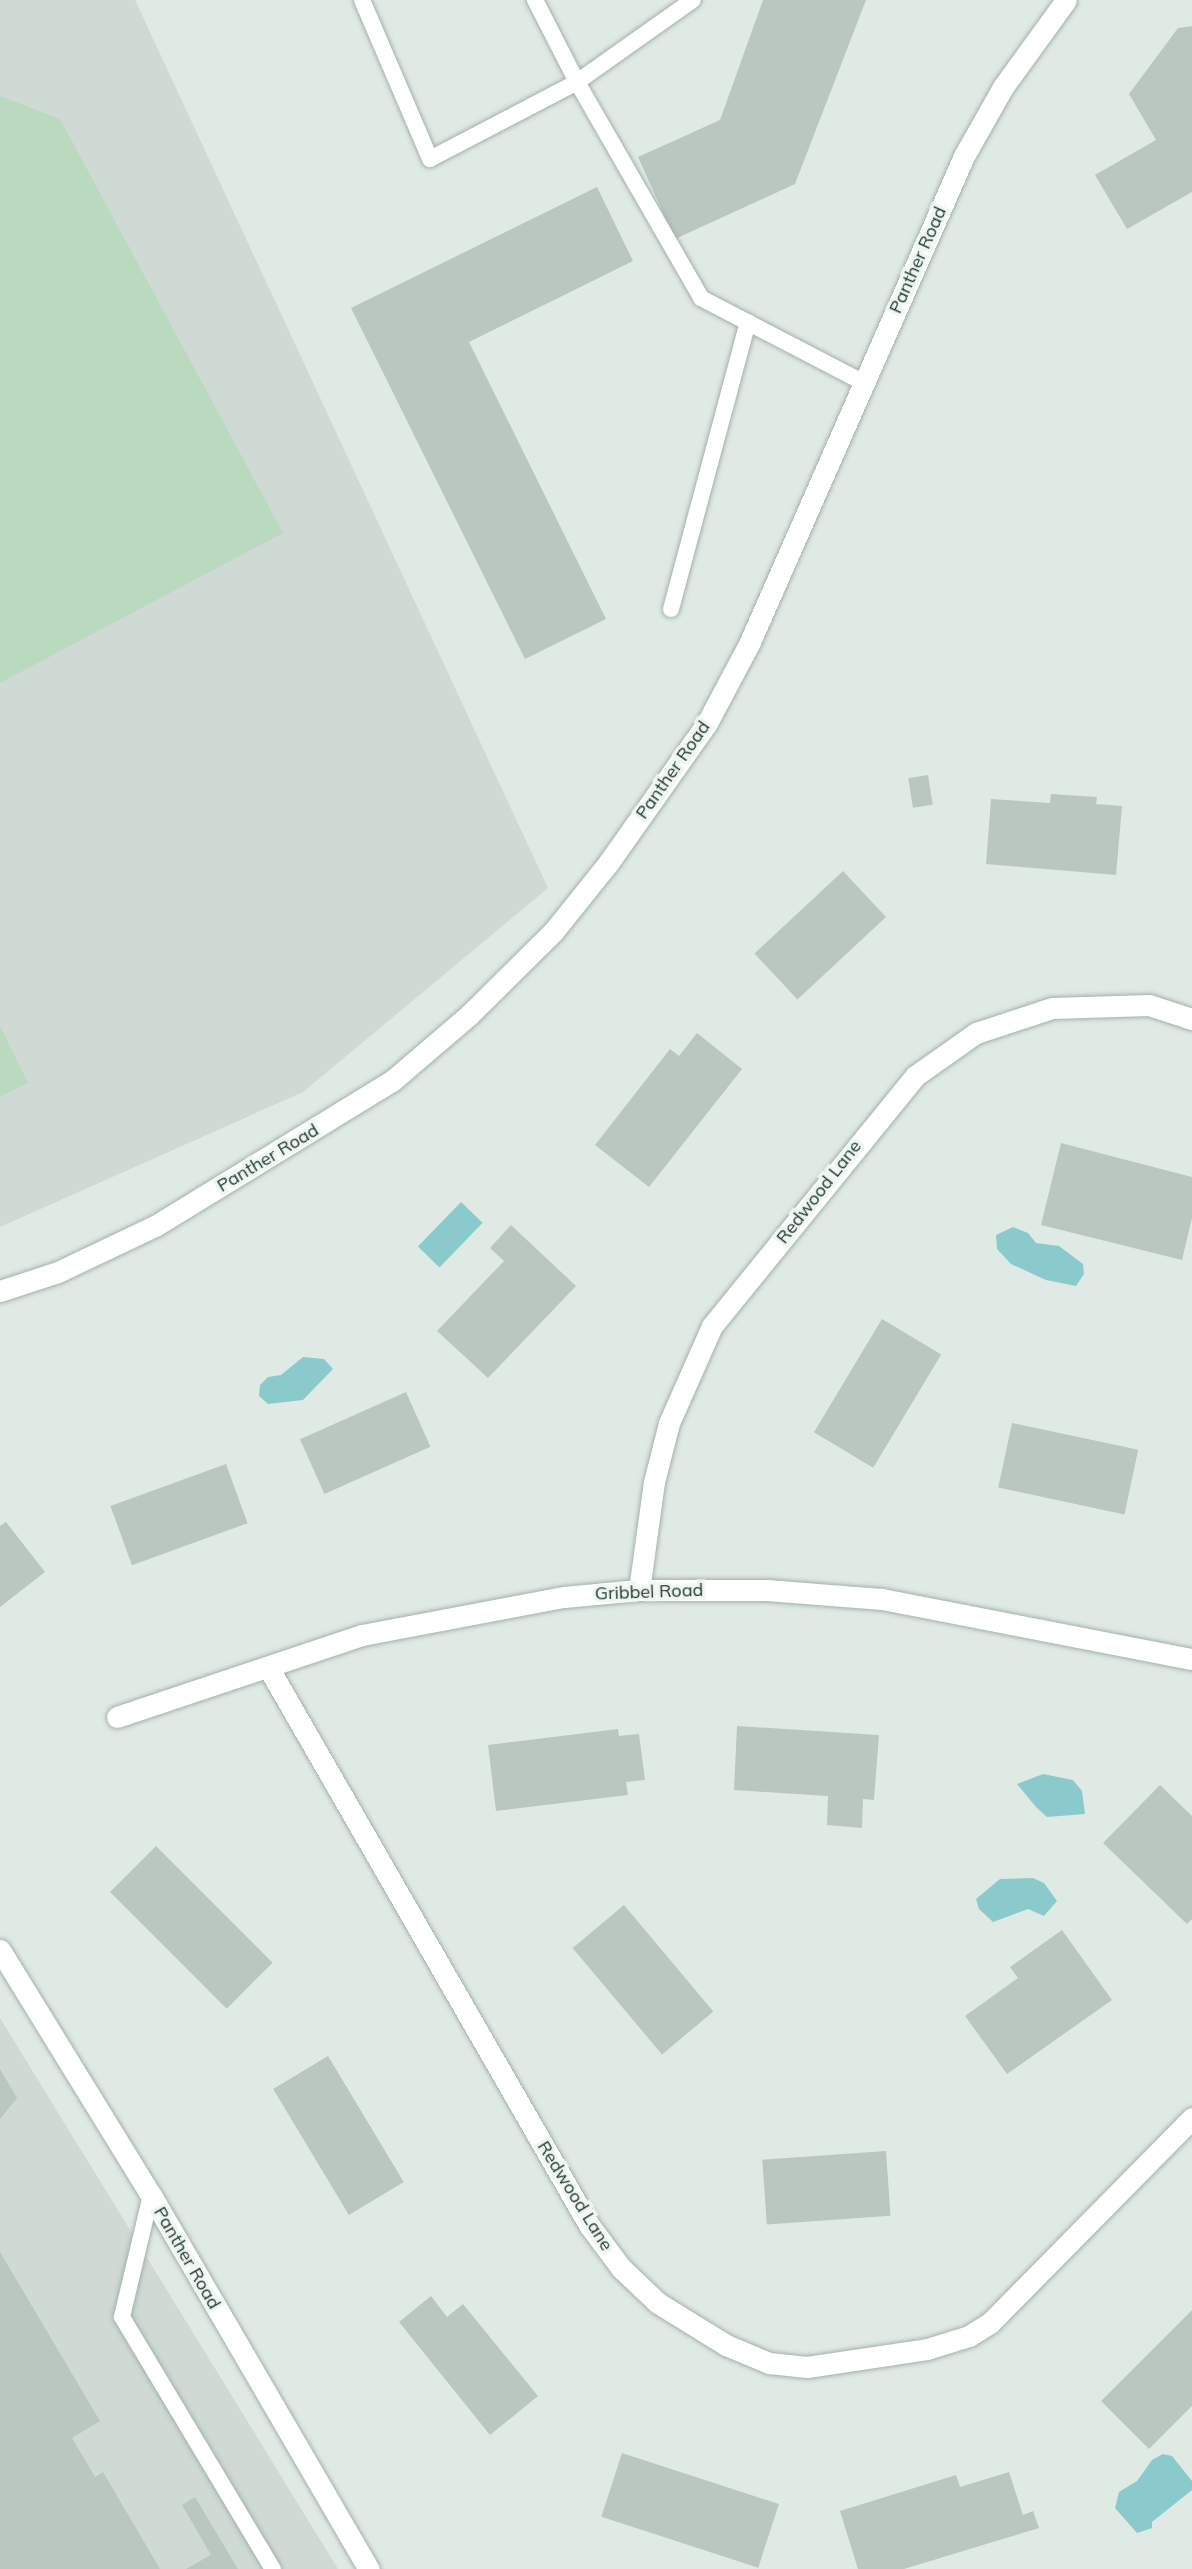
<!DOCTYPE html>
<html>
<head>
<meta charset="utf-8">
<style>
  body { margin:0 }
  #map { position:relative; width:1192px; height:2569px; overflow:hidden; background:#e0eae4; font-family:Mulish,sans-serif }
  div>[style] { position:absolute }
  .built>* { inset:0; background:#cedad3 }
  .green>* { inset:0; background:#badabf }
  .water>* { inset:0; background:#8bcacc; transform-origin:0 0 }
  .building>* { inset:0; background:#b9c7c0; transform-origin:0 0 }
  .roads { filter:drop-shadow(0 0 2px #a3b1aa) drop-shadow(0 0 2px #a3b1aa) }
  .service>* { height:16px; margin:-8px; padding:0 8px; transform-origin:8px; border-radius:8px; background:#fff }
  .minor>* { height:21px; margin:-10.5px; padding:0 10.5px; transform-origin:10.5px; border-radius:10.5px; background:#fff }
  span { translate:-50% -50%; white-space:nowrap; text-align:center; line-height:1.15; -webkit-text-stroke:7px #f0f7f3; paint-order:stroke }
  .street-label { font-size:18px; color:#223930 }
</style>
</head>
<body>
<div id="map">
  <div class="built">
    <div style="clip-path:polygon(0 0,135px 0,548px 888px,303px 1092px,0 1227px)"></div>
    <div style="clip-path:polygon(0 2018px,338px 2569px,0 2569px)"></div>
  </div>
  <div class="green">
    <div style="clip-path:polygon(0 96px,60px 119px,283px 533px,0 683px)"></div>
    <div style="clip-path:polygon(0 1026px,28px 1083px,0 1097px)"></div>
  </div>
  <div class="water">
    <div style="left:461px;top:1202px;width:30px;height:62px;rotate:44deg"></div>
    <div style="clip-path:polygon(1013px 1227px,1028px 1233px,1036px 1243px,1059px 1246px,1083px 1264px,1084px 1274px,1076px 1286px,1046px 1280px,1011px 1264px,997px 1249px,996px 1235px)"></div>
    <div style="clip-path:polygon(303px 1357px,324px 1359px,333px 1369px,303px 1400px,268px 1404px,259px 1396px,260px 1385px,268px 1377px,281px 1375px)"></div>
    <div style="clip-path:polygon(1043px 1774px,1073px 1780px,1082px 1791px,1085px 1814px,1047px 1817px,1036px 1807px,1017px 1784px)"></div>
    <div style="clip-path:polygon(1033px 1878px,1044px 1883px,1057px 1901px,1044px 1916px,1028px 1909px,993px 1922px,979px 1909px,976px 1899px,1000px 1879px)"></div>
    <div style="clip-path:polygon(1163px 2454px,1172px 2456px,1192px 2481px,1192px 2490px,1152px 2522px,1152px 2528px,1137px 2533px,1115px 2508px,1119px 2492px,1137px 2481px,1152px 2460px)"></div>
  </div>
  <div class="building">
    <div style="clip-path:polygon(763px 0,866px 0,795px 184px,675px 239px,638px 157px,720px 120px)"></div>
    <div style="clip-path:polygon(1192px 26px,1192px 192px,1127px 229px,1095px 175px,1156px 140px,1129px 94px,1178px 28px)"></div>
    <div style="clip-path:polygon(597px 187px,633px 261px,469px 342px,606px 619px,525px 659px,351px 308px)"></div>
    <div style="left:928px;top:775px;width:30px;height:20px;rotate:81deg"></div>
    <div style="clip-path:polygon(1051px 794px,1097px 797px,1096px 804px,1122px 806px,1116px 875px,986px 864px,991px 799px,1050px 803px)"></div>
    <div style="left:843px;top:871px;width:63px;height:121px;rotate:47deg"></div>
    <div style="clip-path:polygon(697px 1033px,742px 1069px,649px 1187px,595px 1145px,670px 1049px,679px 1056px)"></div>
    <div style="clip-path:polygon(1061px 1143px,1192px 1177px,1192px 1218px,1182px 1260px,1041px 1225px)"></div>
    <div style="clip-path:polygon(511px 1225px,576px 1286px,488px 1378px,437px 1331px,504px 1261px,490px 1248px)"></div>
    <div style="left:882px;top:1319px;width:69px;height:132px;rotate:31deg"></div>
    <div style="left:406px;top:1392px;width:60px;height:116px;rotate:66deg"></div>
    <div style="left:1012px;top:1423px;width:129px;height:66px;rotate:12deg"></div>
    <div style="left:226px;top:1464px;width:63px;height:123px;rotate:70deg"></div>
    <div style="clip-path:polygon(6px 1522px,45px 1572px,0 1607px,0 1526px)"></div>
    <div style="clip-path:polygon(737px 1726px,879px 1735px,874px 1800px,863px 1799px,862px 1828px,827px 1825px,828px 1796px,734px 1790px)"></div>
    <div style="clip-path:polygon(618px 1729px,619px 1736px,639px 1734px,645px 1780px,626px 1782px,628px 1795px,496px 1811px,488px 1745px)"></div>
    <div style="clip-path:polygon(1160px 1785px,1192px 1816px,1192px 1919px,1187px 1924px,1103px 1843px)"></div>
    <div style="left:156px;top:1846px;width:165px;height:65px;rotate:45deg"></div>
    <div style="left:624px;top:1905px;width:139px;height:67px;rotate:50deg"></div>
    <div style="clip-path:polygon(1062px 1930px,1112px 2000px,1007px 2074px,965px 2016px,1018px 1978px,1010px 1967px)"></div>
    <div style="left:328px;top:2056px;width:147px;height:64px;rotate:59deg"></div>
    <div style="clip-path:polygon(0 2069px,17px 2098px,0 2119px)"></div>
    <div style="left:886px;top:2151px;width:65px;height:124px;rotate:86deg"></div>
    <div style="clip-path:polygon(0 2252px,100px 2421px,72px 2438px,95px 2477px,103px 2472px,160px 2569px,0 2569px)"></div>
    <div style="clip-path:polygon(431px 2296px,447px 2317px,463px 2304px,538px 2396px,490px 2435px,399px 2322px)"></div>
    <div style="clip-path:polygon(1192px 2310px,1192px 2406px,1149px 2449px,1101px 2401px)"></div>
    <div style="left:622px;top:2453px;width:165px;height:67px;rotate:18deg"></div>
    <div style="clip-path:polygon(1009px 2472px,1023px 2515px,1033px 2511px,1039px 2528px,904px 2569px,858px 2569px,840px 2511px,956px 2475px,960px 2487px)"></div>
    <div style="clip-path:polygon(195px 2497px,238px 2569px,186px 2569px,211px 2555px,182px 2505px)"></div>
  </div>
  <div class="roads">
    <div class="service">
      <div style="left:362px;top:0;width:173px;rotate:66.8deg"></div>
      <div style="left:430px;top:159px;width:166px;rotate:-27.6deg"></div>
      <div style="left:577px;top:82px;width:249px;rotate:60.1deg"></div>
      <div style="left:701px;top:298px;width:184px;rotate:27.5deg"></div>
      <div style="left:535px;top:0;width:92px;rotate:62.9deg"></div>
      <div style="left:577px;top:82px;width:142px;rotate:-35.3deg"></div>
      <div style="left:671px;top:609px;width:297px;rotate:-75deg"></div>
      <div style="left:151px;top:2195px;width:125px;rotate:103.4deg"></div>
      <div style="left:122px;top:2317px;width:294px;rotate:59.1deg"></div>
    </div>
    <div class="minor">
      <div style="left:0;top:1291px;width:61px;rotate:-18.1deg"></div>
      <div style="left:58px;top:1272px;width:107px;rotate:-25.4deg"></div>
      <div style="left:155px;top:1226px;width:278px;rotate:-31.5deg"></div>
      <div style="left:392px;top:1081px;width:101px;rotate:-40.6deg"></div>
      <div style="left:469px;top:1015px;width:118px;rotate:-44.7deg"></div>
      <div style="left:553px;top:932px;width:90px;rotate:-51.3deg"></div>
      <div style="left:609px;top:862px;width:170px;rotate:-54.8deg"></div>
      <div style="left:707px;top:723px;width:89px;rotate:-62deg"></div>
      <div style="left:749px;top:644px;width:533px;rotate:-66.22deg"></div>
      <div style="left:964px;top:156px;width:79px;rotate:-60.5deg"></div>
      <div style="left:1003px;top:87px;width:107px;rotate:-54.1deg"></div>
      <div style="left:639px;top:1590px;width:109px;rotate:-82.1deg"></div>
      <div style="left:654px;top:1482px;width:61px;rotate:-75.7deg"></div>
      <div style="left:669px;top:1423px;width:106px;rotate:-66.1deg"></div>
      <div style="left:712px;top:1326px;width:322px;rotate:-50.9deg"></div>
      <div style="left:915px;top:1076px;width:75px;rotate:-35.2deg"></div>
      <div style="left:976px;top:1033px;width:80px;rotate:-18.2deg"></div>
      <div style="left:1052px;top:1008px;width:97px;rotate:-1.8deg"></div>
      <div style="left:1149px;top:1005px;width:45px;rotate:18deg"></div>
      <div style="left:268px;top:1667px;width:644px;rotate:60.09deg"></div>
      <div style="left:589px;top:2225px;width:54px;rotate:53.3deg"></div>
      <div style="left:621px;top:2268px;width:51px;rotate:43.4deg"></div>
      <div style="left:658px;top:2303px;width:80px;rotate:31.7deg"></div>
      <div style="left:726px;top:2345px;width:47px;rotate:22.7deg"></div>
      <div style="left:769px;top:2363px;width:38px;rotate:6deg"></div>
      <div style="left:807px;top:2367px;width:121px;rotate:-8.5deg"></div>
      <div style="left:927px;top:2349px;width:44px;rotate:-17.2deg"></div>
      <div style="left:969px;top:2336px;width:25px;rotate:-32deg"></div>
      <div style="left:990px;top:2323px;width:288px;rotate:-45.4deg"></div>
      <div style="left:117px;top:1717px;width:258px;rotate:-18.5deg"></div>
      <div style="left:362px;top:1635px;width:206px;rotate:-10.7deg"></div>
      <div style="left:564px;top:1597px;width:75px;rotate:-5.3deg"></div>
      <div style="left:639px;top:1590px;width:128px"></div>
      <div style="left:767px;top:1590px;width:115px;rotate:4.5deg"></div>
      <div style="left:882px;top:1599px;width:316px;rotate:11deg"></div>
      <div style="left:0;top:1950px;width:288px;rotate:58.4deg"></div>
      <div style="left:151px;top:2195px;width:433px;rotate:59.8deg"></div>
    </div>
  </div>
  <div class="street-label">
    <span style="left:918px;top:260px;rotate:-66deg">Panther Road</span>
    <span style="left:673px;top:770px;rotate:-55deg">Panther Road</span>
    <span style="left:268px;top:1158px;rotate:-31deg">Panther Road</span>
    <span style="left:819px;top:1192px;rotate:-52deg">Redwood Lane</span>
    <span style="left:649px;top:1592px;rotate:-2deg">Gribbel Road</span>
    <span style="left:575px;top:2196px;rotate:58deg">Redwood Lane</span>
    <span style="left:187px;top:2258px;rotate:60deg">Panther Road</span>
  </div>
</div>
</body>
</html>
